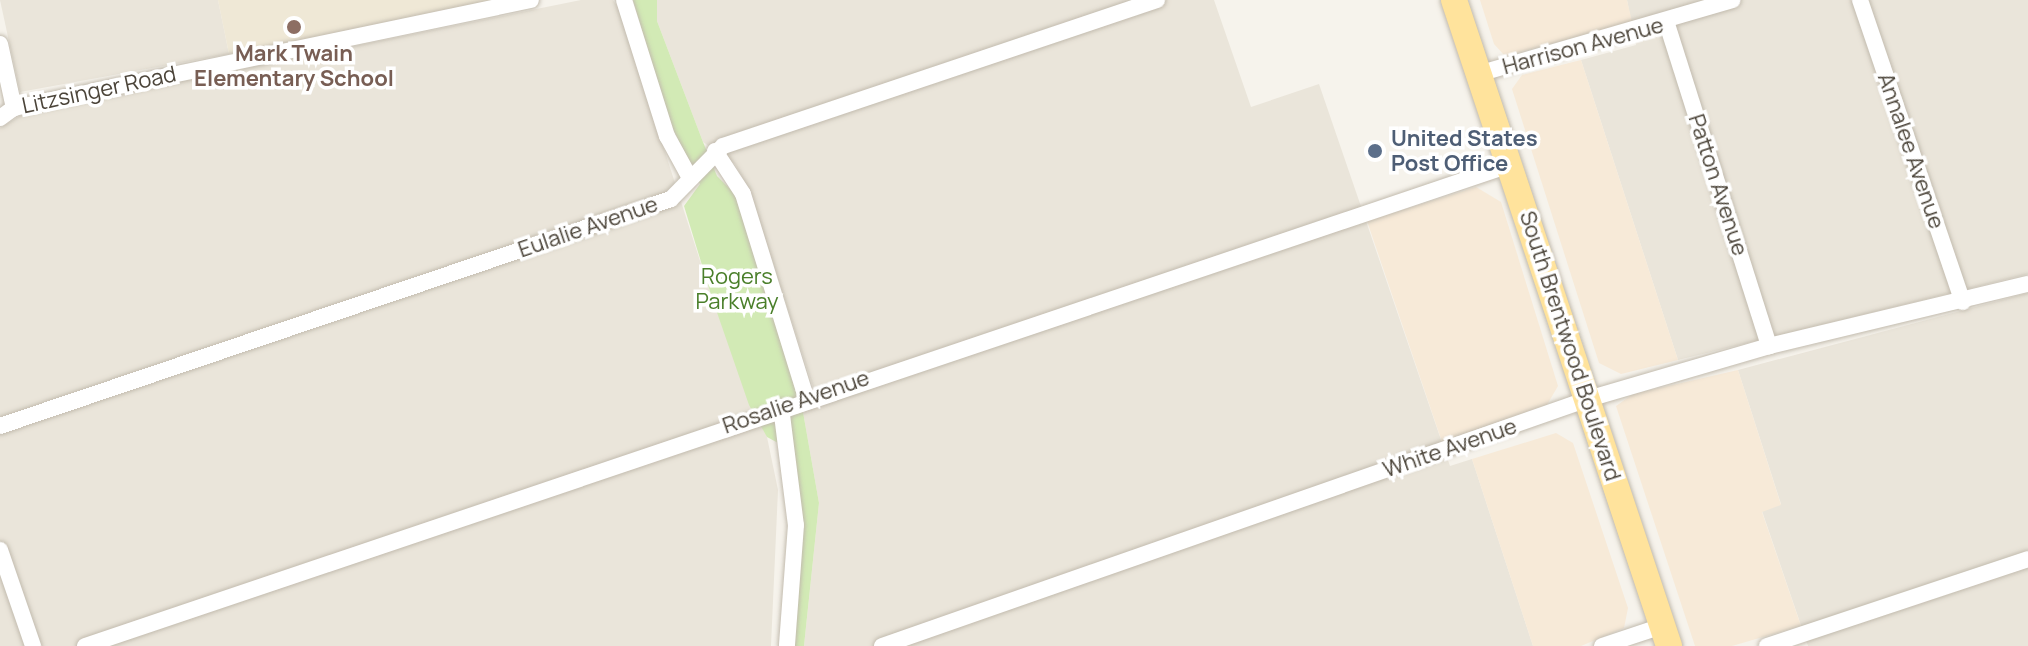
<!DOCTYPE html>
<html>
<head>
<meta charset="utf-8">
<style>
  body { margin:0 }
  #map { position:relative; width:2028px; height:646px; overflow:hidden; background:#f6f3ec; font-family:Manrope,sans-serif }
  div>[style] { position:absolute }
  .residential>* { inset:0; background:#eae5da }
  .commercial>* { inset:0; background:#f7ead8 }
  .education>* { inset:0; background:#efe8d6 }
  .green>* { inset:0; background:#d2eab5 }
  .roads { filter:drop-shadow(0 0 2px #c2bbae) drop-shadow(0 0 2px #c2bbae) }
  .minor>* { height:16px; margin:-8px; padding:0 8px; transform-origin:8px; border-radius:8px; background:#fff }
  .primary>* { height:26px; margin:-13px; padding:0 13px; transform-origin:13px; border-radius:13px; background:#ffe39c }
  .dots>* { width:22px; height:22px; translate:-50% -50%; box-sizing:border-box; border:4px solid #fff; border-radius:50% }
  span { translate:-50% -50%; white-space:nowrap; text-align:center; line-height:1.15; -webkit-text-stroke:7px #fff; paint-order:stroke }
  .street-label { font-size:22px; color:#4b4439 }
  .education-label { font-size:22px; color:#785e54; font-weight:700 }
  .service-label { font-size:22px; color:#4e5e75; font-weight:700 }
  .left { translate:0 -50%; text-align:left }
  .park-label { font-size:22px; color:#4a7f2a }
</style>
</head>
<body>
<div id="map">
  <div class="residential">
    <div style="clip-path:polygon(0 0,218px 0,229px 54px,20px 92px)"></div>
    <div style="clip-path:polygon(581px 0,613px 0,619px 9px,712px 298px,767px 437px,778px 490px,771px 646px,0 646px,0 128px,25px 113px)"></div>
    <div style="clip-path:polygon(657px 0,1214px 0,1251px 107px,1319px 84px,1450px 466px,1472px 459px,1533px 646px,804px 646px,819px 503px,803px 412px,819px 405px,750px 192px,735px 164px,703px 142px,657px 21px)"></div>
    <div style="clip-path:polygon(1627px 0,2028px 0,2028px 274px,1678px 360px,1581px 60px,1636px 45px)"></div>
    <div style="clip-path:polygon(2028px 293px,2028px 646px,1808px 646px,1762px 511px,1781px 504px,1738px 370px)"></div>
  </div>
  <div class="commercial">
    <div style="clip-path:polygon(1480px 0,1627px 0,1632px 22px,1505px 56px,1494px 44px)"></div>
    <div style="clip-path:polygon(1581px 60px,1678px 360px,1621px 374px,1599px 363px,1512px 89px,1522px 75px)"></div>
    <div style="clip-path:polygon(1476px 187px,1501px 202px,1558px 386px,1544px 410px,1443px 445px,1367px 221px)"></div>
    <div style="clip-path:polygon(1738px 370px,1781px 505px,1762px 512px,1801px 626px,1732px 646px,1695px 646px,1616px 406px,1633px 394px)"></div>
    <div style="clip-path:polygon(1556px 433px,1573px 443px,1628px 608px,1624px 628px,1581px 646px,1533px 646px,1472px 459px)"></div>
  </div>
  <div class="education">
    <div style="clip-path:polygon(218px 0,502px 0,229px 54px)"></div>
  </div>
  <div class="green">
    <div style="clip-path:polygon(633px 0,657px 0,657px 21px,703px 142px,717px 176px,735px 194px,803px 412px,819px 503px,804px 646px,782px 646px,791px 526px,780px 444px,767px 437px,749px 405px,712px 298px,684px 206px,700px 184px,668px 119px)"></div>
  </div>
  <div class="roads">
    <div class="minor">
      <div style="left:624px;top:0;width:143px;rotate:72.5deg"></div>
      <div style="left:667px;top:136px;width:48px;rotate:61.3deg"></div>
      <div style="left:1860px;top:0;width:319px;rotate:71.2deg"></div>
      <div style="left:1667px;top:24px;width:338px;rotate:72.4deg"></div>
      <div style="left:0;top:44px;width:66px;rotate:77.7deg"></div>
      <div style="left:1478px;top:74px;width:265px;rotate:-16.2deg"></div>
      <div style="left:0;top:118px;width:17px;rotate:-36deg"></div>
      <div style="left:14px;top:108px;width:528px;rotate:-11.8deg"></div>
      <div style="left:715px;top:151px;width:51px;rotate:56.9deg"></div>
      <div style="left:743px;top:194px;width:214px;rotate:72.8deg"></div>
      <div style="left:781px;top:407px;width:119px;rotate:82.8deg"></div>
      <div style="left:796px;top:525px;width:121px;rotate:94.3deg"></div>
      <div style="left:0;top:426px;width:708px;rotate:-18.69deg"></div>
      <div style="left:671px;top:199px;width:74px;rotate:-45.5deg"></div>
      <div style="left:723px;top:146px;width:458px;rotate:-18.6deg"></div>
      <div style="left:0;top:550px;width:102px;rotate:71deg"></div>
      <div style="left:85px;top:646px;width:1503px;rotate:-18.66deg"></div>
      <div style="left:882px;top:646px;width:748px;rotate:-19.28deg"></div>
      <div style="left:1588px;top:399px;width:189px;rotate:-16.3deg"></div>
      <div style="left:1769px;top:346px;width:266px;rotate:-13.5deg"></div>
      <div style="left:1602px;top:646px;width:63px;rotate:-18.4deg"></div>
      <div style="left:1767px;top:646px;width:275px;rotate:-18.4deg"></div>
    </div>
    <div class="primary">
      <div style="left:1454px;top:0;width:681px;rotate:71.59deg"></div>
    </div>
  </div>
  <div class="dots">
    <div style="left:294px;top:27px;background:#8d6e63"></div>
    <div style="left:1375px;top:151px;background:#5c6f8a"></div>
  </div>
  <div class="street-label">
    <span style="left:1583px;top:46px;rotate:-15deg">Harrison Avenue</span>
    <span style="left:99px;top:90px;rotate:-12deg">Litzsinger Road</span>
    <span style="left:1911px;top:151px;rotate:71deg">Annalee Avenue</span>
    <span style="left:1718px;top:185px;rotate:72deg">Patton Avenue</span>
    <span style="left:588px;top:227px;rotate:-19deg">Eulalie Avenue</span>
    <span style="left:1570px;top:346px;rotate:72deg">South Brentwood Boulevard</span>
    <span style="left:796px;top:402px;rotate:-19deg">Rosalie Avenue</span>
    <span style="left:1450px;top:448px;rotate:-19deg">White Avenue</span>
  </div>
  <div class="education-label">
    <span style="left:294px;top:66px">Mark Twain<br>Elementary School</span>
  </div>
  <div class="service-label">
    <span class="left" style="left:1391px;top:151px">United States<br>Post Office</span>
  </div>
  <div class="park-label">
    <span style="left:737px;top:289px">Rogers<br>Parkway</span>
  </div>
</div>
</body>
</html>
